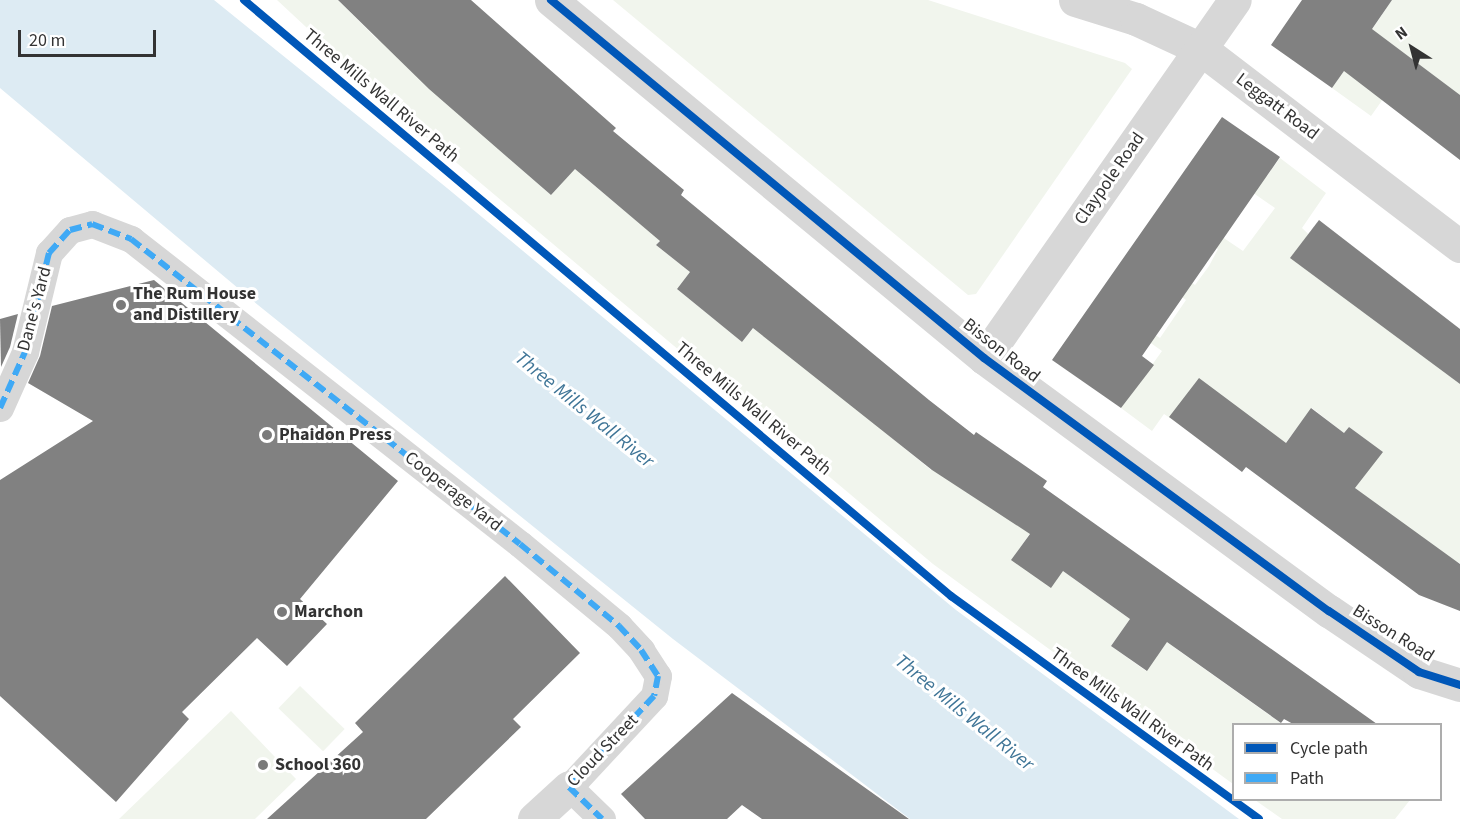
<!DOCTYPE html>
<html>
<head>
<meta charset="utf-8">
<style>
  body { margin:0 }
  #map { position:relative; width:1460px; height:819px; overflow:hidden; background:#fff; font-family:"Source Sans 3",sans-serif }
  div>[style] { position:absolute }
  .green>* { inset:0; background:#f1f5ed; transform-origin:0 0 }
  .water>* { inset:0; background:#ddebf3 }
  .building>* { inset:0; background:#818181 }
  .pedestrian>* { height:27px; margin:-13.5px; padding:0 13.5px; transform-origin:13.5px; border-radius:13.5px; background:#d7d7d7 }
  .minor>* { height:33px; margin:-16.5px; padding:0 16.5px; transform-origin:16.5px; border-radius:16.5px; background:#d7d7d7 }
  .quiet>* { height:6px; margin-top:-3px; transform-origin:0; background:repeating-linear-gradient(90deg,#3fa9f5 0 12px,transparent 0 18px) }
  .cycleway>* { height:8px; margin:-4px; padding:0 4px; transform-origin:4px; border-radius:4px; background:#0057b8 }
  .dots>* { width:16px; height:16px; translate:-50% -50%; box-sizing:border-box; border:3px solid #fff; border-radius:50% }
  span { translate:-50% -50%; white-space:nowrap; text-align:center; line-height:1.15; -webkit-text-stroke:6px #fff; paint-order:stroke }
  .street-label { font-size:18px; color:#333 }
  .poi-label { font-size:18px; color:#333; font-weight:700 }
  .left { translate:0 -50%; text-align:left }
  .water-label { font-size:20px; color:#3f7597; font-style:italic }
  .legend { position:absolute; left:1232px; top:723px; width:210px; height:78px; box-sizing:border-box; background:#fff; border:2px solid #adadad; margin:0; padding:8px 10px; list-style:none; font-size:18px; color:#333 }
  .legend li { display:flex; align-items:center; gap:12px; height:30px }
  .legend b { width:30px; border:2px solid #adadad }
  .north { position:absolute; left:1382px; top:18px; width:60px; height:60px; -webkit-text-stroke:4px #fff; paint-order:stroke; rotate:324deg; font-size:16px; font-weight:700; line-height:24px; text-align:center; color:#333 }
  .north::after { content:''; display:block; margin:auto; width:21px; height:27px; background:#333; clip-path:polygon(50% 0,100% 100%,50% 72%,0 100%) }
  .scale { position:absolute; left:18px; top:30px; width:138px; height:27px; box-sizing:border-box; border:3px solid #333; border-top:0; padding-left:8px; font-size:18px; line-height:21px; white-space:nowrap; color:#333; -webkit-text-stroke:4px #fff; paint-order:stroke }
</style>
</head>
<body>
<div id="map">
  <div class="green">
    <div style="clip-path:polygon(277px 0,338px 0,378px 40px,406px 11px,390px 49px,429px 89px,457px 60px,503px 153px,551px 195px,577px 166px,584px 177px,650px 232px,680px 216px,656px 245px,690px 272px,677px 289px,742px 342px,755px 326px,931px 470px,951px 446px,1047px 508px,1012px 560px,1063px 571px,1130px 619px,1111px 646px,1146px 671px,1180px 623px,1189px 627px,1175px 648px,1282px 724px,1234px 724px,1233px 784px,933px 564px,407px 121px)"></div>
    <div style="clip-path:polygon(613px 0,928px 0,1125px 63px,1132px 69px,976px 294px,968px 295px)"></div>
    <div style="clip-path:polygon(1373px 0,1460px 0,1460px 95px,1393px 85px,1371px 116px,1332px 88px,1346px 68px,1357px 17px,1373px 28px,1386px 9px)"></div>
    <div style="clip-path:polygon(1280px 158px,1326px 193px,1302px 228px,1460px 380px,1460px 563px,1434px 553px,1355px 488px,1382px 452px,1349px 427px,1344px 433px,1312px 408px,1266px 469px,1205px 383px,1176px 422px,1164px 414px,1152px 431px,1121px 408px,1162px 351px,1138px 334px,1142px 327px,1160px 338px,1186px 300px,1170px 288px,1180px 274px,1195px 285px,1209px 266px,1218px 249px,1202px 239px,1209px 228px,1243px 251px,1275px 208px,1239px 183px,1252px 166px,1267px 176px)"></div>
    <div style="left:300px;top:686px;width:62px;height:31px;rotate:44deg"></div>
    <div style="clip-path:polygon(231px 711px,296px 779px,255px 819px,119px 819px)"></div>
    <div style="clip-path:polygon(1255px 800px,1410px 800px,1395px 819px,1282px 819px)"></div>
  </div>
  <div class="water">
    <div style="clip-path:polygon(0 0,214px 0,447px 188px,956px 610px,1239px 819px,910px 819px,673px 639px,258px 305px,0 88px)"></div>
  </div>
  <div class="building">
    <div style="clip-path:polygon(338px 0,471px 0,616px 128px,613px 131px,684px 190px,681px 195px,929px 400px,974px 435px,976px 432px,1047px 481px,1043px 487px,1377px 724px,1293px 724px,1284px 719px,1281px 723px,1167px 642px,1147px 671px,1111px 646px,1130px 619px,1063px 571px,1051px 588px,1011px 560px,1030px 534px,932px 470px,753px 328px,742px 342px,677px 289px,690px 272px,656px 245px,660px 241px,575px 169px,551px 195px,429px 89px)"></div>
    <div style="clip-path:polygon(1302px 0,1392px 0,1372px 29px,1460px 95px,1460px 160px,1344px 71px,1332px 88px,1271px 45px)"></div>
    <div style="clip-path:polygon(1222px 117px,1280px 157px,1142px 356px,1154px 365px,1121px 408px,1052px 360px)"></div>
    <div style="clip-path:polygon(1319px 220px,1460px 329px,1460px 384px,1290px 258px)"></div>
    <div style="clip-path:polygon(154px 280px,398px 481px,300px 599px,327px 624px,287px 666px,257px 638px,182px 712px,189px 719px,116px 802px,0 696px,0 480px,93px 421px,28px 383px,40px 356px,52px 306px)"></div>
    <div style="clip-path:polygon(18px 314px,10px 347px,1px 367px,0 319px)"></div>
    <div style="clip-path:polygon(1199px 378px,1286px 443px,1311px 408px,1344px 433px,1349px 427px,1383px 452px,1355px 488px,1460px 564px,1460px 611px,1419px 595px,1246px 467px,1242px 472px,1169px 417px)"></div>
    <div style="clip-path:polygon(505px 576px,580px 653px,513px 719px,521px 727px,426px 819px,267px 819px,363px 732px,355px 723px)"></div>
    <div style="clip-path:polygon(732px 693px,909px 819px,762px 819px,742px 805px,727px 819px,645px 819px,621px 794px)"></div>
  </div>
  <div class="pedestrian">
    <div style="left:0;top:408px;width:61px;rotate:-65.9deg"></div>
    <div style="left:25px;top:352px;width:102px;rotate:-76.4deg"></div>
    <div style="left:49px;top:253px;width:31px;rotate:-48deg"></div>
    <div style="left:70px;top:230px;width:23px;rotate:-15deg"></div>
    <div style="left:92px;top:224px;width:42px;rotate:21deg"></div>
    <div style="left:131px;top:239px;width:494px;rotate:38.1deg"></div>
    <div style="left:520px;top:544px;width:129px;rotate:39.6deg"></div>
    <div style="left:619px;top:626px;width:33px;rotate:47deg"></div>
    <div style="left:641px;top:650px;width:31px;rotate:57deg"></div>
    <div style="left:658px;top:676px;width:20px;rotate:101deg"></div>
    <div style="left:654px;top:696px;width:125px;rotate:133deg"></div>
    <div style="left:569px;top:787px;width:46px;rotate:44.1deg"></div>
  </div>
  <div class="minor">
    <div style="left:551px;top:0;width:562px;rotate:39.58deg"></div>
    <div style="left:984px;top:358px;width:428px;rotate:36.3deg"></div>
    <div style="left:1329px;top:611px;width:109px;rotate:34.1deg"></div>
    <div style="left:1419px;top:672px;width:43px;rotate:17.6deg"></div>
    <div style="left:1075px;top:0;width:64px;rotate:17.3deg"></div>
    <div style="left:1136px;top:19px;width:72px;rotate:24.8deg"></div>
    <div style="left:1201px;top:49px;width:325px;rotate:37.3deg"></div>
    <div style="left:984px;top:358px;width:437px;rotate:-55deg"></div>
    <div style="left:534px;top:819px;width:47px;rotate:-42.4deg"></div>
  </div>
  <div class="quiet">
    <div style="left:0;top:408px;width:61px;rotate:-65.9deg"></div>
    <div style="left:25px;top:352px;width:102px;rotate:-76.4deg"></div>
    <div style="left:49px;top:253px;width:31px;rotate:-48deg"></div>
    <div style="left:70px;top:230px;width:23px;rotate:-15deg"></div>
    <div style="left:92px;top:224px;width:42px;rotate:21deg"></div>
    <div style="left:131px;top:239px;width:494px;rotate:38.1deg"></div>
    <div style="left:520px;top:544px;width:129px;rotate:39.6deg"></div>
    <div style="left:619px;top:626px;width:33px;rotate:47deg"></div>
    <div style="left:641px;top:650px;width:31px;rotate:57deg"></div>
    <div style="left:658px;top:676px;width:20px;rotate:101deg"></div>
    <div style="left:654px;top:696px;width:125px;rotate:133deg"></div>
    <div style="left:569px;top:787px;width:46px;rotate:44.1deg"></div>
  </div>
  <div class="cycleway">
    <div style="left:244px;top:0;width:925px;rotate:40.13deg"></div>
    <div style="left:951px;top:596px;width:380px;rotate:35.9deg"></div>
    <div style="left:551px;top:0;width:562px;rotate:39.58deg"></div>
    <div style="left:984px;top:358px;width:428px;rotate:36.3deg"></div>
    <div style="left:1329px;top:611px;width:109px;rotate:34.1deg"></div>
    <div style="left:1419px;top:672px;width:43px;rotate:17.6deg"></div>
  </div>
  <div class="dots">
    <div style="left:121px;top:305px;background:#7a7a7a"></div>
    <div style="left:267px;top:435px;background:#7a7a7a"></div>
    <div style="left:282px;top:612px;background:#7a7a7a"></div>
    <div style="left:263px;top:765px;background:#7a7a7a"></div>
  </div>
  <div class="street-label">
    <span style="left:381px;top:96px;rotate:40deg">Three Mills Wall River Path</span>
    <span style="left:1277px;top:107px;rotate:37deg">Leggatt Road</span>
    <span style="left:1110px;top:179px;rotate:-55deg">Claypole Road</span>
    <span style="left:35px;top:309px;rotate:-75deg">Dane's Yard</span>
    <span style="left:1001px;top:351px;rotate:38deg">Bisson Road</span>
    <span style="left:753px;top:409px;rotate:40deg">Three Mills Wall River Path</span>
    <span style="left:453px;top:492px;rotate:38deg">Cooperage Yard</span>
    <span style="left:1393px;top:634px;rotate:32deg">Bisson Road</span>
    <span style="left:1132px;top:710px;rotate:36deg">Three Mills Wall River Path</span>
    <span style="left:603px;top:751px;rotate:-46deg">Cloud Street</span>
  </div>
  <div class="poi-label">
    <span class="left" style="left:133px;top:305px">The Rum House<br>and Distillery</span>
    <span class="left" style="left:279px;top:435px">Phaidon Press</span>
    <span class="left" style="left:294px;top:612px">Marchon</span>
    <span class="left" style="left:275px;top:765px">School 360</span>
  </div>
  <div class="water-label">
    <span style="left:584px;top:410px;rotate:39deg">Three Mills Wall River</span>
    <span style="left:964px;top:713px;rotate:39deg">Three Mills Wall River</span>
  </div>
  <ul class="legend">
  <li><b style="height:8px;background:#0057b8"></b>Cycle path</li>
  <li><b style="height:8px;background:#3fa9f5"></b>Path</li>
  </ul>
  <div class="north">N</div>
  <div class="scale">20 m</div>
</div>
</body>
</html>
